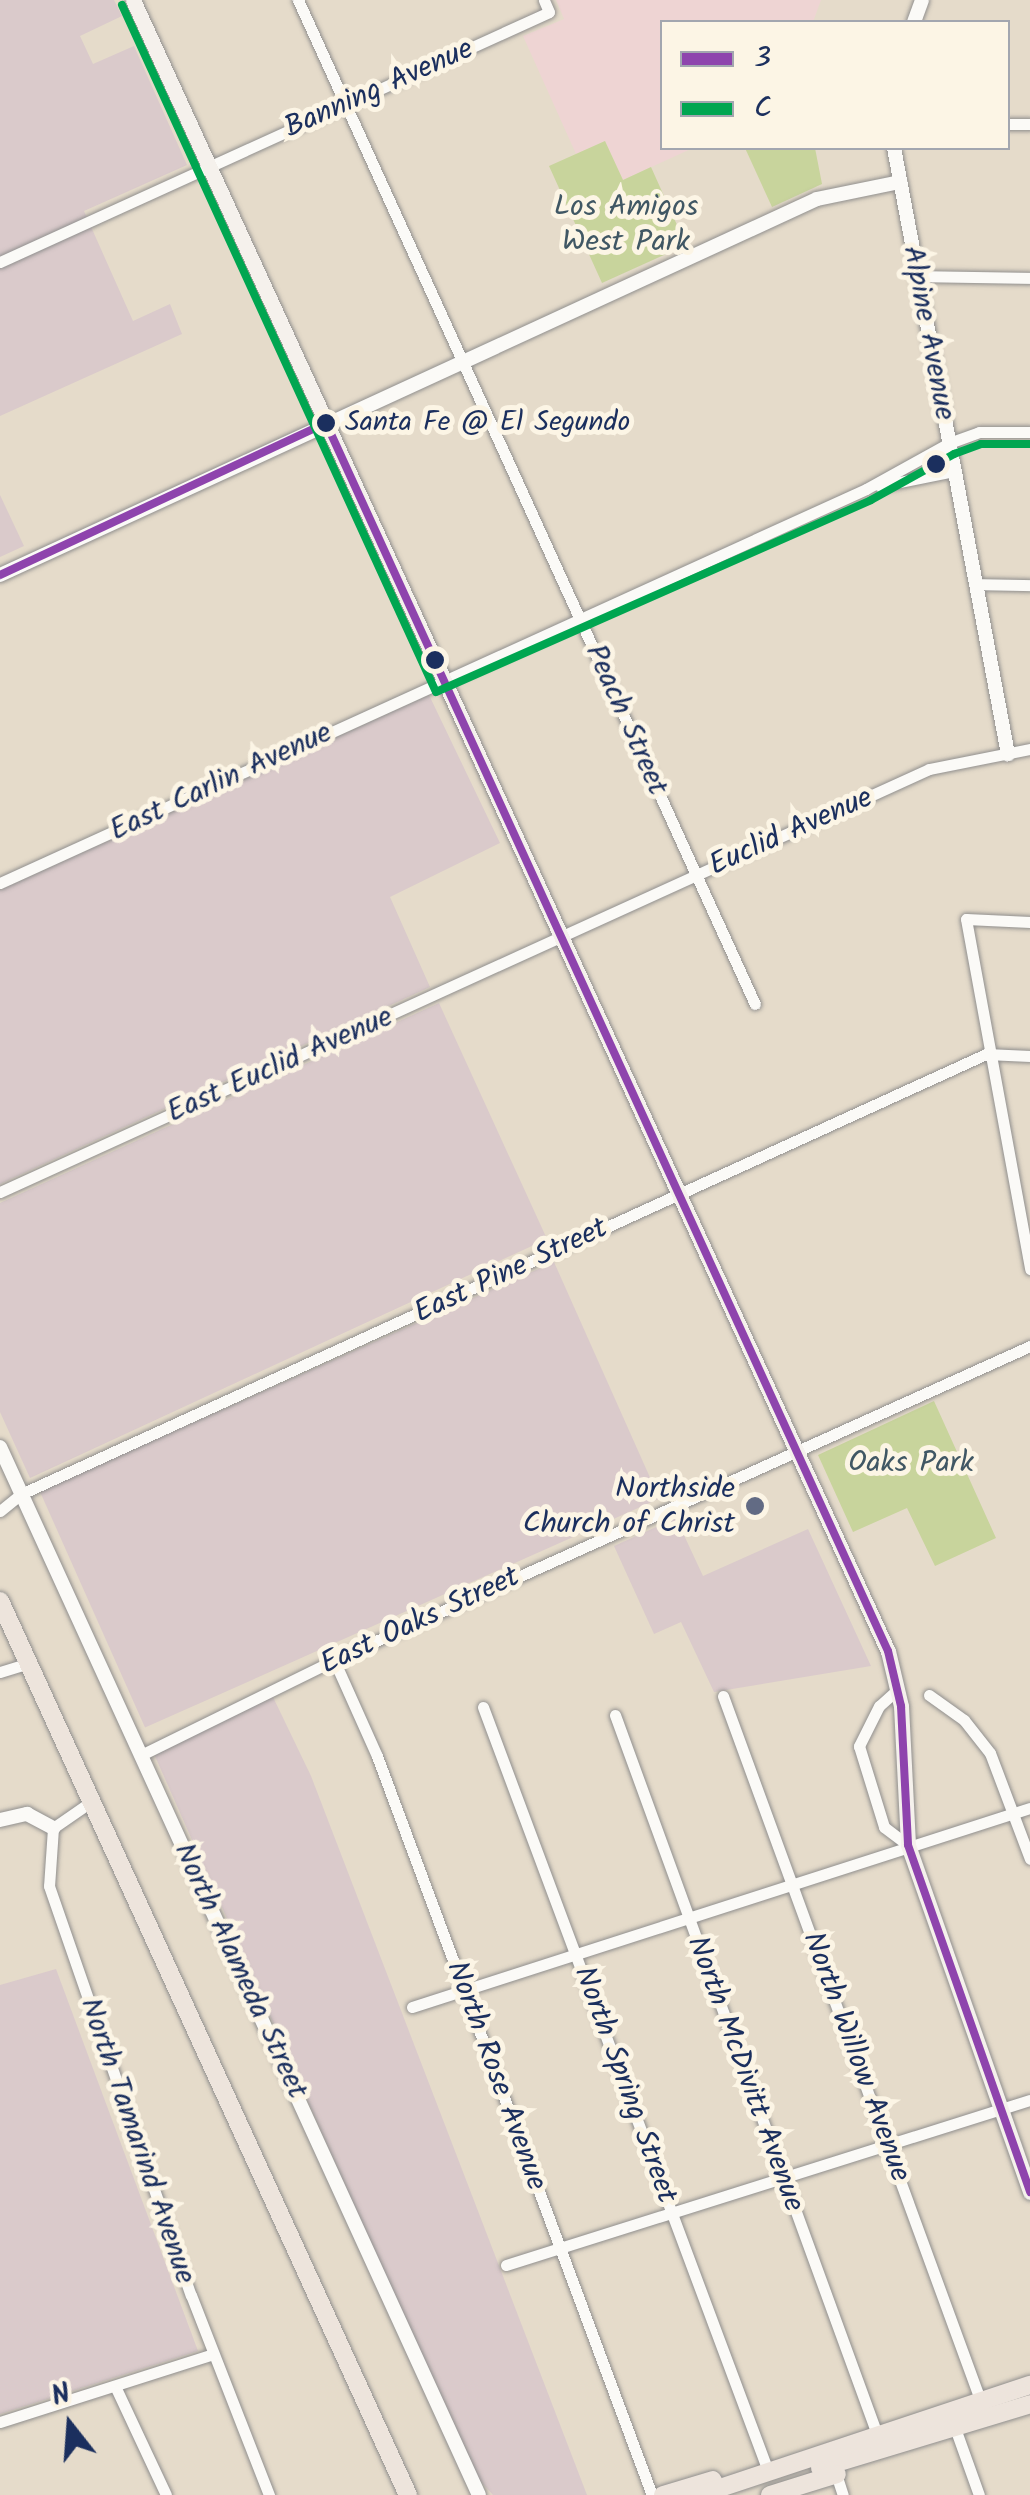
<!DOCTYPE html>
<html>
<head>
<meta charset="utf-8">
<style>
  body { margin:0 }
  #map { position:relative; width:1030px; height:2495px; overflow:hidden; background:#e5dbca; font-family:Kalam,sans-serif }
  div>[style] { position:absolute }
  .built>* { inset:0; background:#eed4d3 }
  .industrial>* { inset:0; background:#dacacb; transform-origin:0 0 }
  .green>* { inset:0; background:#c8d49c }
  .roads { filter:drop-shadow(0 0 2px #908f8e) drop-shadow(0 0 2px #908f8e) }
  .minor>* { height:11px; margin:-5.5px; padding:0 5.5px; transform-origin:5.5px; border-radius:5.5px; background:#fbfaf7 }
  .tertiary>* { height:14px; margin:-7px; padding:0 7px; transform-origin:7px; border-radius:7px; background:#fbfaf7 }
  .secondary>* { height:15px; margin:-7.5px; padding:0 7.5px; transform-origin:7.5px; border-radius:7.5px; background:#f5f1ec }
  .primary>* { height:18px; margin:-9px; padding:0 9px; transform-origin:9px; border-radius:9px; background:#ede4dc }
  .bus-1>* { height:8px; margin:-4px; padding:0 4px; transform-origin:4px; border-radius:4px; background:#8e44ad }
  .bus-2>* { height:8px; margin:-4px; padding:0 4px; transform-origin:4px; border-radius:4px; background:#00a651 }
  .dots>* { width:28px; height:28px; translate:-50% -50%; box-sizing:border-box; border:5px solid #fcf5e5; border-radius:50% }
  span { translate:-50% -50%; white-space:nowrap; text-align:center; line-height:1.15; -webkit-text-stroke:10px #fcf5e5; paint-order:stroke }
  .bus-label { font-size:28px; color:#1b2f5e }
  .left { translate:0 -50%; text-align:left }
  .street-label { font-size:30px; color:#1b2f5e }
  .park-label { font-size:30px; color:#405764 }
  .poi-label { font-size:30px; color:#1b2f5e }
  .right { translate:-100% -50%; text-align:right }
  .legend { position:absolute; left:660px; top:20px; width:350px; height:130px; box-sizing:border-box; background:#fcf5e5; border:2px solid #a2a6af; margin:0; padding:12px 18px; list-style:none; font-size:30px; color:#1b2f5e }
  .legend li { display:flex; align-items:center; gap:20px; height:50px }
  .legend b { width:50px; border:2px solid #a2a6af }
  .north { position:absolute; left:20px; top:2375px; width:100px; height:100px; -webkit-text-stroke:8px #fcf5e5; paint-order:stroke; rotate:343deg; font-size:28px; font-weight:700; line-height:40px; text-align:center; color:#1b2f5e }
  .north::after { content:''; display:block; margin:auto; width:35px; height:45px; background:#1b2f5e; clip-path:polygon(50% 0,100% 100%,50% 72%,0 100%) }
</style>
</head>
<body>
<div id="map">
  <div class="built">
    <div style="clip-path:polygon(556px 0,821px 0,813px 22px,662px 22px,662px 148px,693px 148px,623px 180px,605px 141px,576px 154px,523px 36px,564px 19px)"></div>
  </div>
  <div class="industrial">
    <div style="clip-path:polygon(0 0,114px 0,122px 16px,80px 36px,93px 64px,134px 46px,187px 165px,84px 211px,133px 321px,170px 304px,182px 334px,0 416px)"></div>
    <div style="clip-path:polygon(0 495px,24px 546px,0 557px)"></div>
    <div style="clip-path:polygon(429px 695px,500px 843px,390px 897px,430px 987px,0 1184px,0 890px)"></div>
    <div style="clip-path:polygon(439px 1003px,547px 1239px,30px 1478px,0 1412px,0 1203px)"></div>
    <div style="left:554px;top:1262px;width:259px;height:563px;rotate:66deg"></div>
    <div style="clip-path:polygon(676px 1518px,703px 1576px,808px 1529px,871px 1666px,714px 1692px,681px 1622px,654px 1634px,614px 1546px)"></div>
    <div style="clip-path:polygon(273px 1697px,311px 1776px,587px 2495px,493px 2495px,472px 2472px,154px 1754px)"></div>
    <div style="clip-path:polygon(56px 1969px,198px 2351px,0 2414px,0 1985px)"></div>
  </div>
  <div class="green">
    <div style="clip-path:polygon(605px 141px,623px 180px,651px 167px,686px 245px,602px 283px,549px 166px)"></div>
    <div style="clip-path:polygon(745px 148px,815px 148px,822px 184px,772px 207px)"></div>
    <div style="clip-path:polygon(934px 1401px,996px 1538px,935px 1566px,907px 1508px,853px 1532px,818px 1455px)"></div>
  </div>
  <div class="roads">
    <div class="minor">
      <div style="left:298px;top:0;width:1103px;rotate:65.53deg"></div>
      <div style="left:1008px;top:124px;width:22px"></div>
      <div style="left:0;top:262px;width:603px;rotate:-24.48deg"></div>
      <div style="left:549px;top:12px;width:13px;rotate:-113deg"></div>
      <div style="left:918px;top:276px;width:112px;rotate:1deg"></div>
      <div style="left:880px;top:486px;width:76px;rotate:-11.5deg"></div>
      <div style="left:976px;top:584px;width:54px;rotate:1.1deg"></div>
      <div style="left:0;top:883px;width:951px;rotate:-24.46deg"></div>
      <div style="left:866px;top:489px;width:95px;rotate:-29deg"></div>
      <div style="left:949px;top:443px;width:32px;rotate:-20deg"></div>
      <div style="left:979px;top:432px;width:51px"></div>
      <div style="left:1030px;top:922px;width:64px;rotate:-177.3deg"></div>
      <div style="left:966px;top:919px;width:356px;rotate:79.6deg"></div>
      <div style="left:0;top:1192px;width:1021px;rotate:-24.48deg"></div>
      <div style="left:929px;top:769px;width:103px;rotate:-11.2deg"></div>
      <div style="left:0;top:1511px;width:27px;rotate:-39deg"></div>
      <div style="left:21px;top:1494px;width:1061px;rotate:-24.51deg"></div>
      <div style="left:986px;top:1054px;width:44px;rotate:2.6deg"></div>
      <div style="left:334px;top:1660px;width:105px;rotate:65.9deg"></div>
      <div style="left:377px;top:1756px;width:789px;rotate:69.59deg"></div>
      <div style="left:0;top:1672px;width:28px;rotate:-17deg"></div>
      <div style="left:898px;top:1689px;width:25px;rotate:138deg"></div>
      <div style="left:879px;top:1706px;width:45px;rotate:116.6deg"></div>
      <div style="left:859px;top:1746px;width:85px;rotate:72.8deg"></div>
      <div style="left:884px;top:1827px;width:30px;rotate:37deg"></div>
      <div style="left:929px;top:1695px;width:43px;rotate:35.5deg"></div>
      <div style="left:964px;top:1720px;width:42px;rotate:51.8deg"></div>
      <div style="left:990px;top:1753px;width:113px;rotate:69.3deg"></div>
      <div style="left:723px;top:1696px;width:755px;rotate:69.93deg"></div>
      <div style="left:483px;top:1707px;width:807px;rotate:69.54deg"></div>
      <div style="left:615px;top:1715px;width:765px;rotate:69.98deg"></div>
      <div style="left:141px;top:1755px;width:215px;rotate:-26.2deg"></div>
      <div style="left:334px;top:1660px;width:764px;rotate:-24.28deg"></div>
      <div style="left:92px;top:1801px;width:47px;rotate:145.3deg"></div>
      <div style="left:53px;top:1828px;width:58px;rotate:93.9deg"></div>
      <div style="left:49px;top:1886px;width:433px;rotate:70.9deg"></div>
      <div style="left:191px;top:2295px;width:215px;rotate:68.7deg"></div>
      <div style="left:412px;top:2007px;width:649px;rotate:-17.85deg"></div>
      <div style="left:506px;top:2265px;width:549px;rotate:-17.48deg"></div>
      <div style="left:115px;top:2386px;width:120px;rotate:64.9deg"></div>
      <div style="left:0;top:2422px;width:224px;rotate:-17.7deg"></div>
      <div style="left:955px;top:2428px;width:71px;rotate:70.3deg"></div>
      <div style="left:836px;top:2474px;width:22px;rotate:72deg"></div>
    </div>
    <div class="tertiary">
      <div style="left:914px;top:22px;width:23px;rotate:-70deg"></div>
      <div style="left:894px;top:148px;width:617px;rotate:79.35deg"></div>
      <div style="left:0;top:575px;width:899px;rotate:-24.71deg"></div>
      <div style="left:817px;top:199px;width:85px;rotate:-11.6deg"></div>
      <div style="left:0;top:1447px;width:1152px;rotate:65.44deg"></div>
      <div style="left:0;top:1820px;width:28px;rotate:-13deg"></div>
      <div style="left:27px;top:1814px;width:30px;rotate:28deg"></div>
    </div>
    <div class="secondary">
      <div style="left:133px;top:0;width:1815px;rotate:65.43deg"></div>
      <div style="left:888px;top:1651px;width:57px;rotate:76.7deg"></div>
      <div style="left:901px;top:1706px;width:139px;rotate:87.1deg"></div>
      <div style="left:908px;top:1845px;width:368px;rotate:70.6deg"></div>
    </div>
    <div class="primary">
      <div style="left:0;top:1601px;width:983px;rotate:65.47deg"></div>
      <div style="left:820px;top:2468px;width:220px;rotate:-16.9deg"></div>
      <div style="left:663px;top:2495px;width:52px;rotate:-16.7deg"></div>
      <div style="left:699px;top:2495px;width:349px;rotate:-18.4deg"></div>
      <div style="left:770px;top:2495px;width:70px;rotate:-17.4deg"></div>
    </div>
  </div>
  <div class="bus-1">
    <div style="left:0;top:575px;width:360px;rotate:-25deg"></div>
    <div style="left:326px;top:423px;width:1350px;rotate:65.41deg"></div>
    <div style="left:888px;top:1651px;width:57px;rotate:76.7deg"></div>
    <div style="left:901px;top:1706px;width:139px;rotate:87.1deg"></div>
    <div style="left:908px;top:1845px;width:368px;rotate:70.6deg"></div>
  </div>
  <div class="bus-2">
    <div style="left:122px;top:5px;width:755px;rotate:65.44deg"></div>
    <div style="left:436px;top:692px;width:475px;rotate:-23.8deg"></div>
    <div style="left:871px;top:500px;width:95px;rotate:-29deg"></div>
    <div style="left:954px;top:454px;width:29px;rotate:-20deg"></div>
    <div style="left:981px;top:444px;width:49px"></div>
  </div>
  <div class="dots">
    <div style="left:326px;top:423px;background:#1b2f5e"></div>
    <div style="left:936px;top:464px;background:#1b2f5e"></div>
    <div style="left:435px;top:660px;background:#1b2f5e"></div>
    <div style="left:755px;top:1506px;background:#626b84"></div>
  </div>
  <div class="bus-label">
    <span class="left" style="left:345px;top:423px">Santa Fe @ El Segundo</span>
  </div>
  <div class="street-label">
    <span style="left:379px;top:89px;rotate:-24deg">Banning Avenue</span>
    <span style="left:928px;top:333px;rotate:79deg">Alpine Avenue</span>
    <span style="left:626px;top:720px;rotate:66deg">Peach Street</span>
    <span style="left:221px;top:782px;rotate:-25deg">East Carlin Avenue</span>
    <span style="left:791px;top:832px;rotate:-24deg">Euclid Avenue</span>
    <span style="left:280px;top:1065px;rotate:-24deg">East Euclid Avenue</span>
    <span style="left:511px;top:1271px;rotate:-25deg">East Pine Street</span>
    <span style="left:420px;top:1621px;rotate:-25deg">East Oaks Street</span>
    <span style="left:240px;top:1971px;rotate:65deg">North Alameda Street</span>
    <span style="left:856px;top:2057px;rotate:70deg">North Willow Avenue</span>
    <span style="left:745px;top:2074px;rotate:70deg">North McDivitt Avenue</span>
    <span style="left:496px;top:2076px;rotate:70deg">North Rose Avenue</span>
    <span style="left:625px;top:2085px;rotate:70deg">North Spring Street</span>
    <span style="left:137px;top:2141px;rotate:71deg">North Tamarind Avenue</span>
  </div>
  <div class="park-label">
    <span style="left:626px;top:224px">Los Amigos<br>West Park</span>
    <span style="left:911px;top:1463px">Oaks Park</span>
  </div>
  <div class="poi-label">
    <span class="right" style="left:735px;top:1506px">Northside<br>Church of Christ</span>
  </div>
  <ul class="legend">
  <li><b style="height:12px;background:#8e44ad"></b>3</li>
  <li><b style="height:12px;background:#00a651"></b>C</li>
  </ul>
  <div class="north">N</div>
</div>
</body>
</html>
